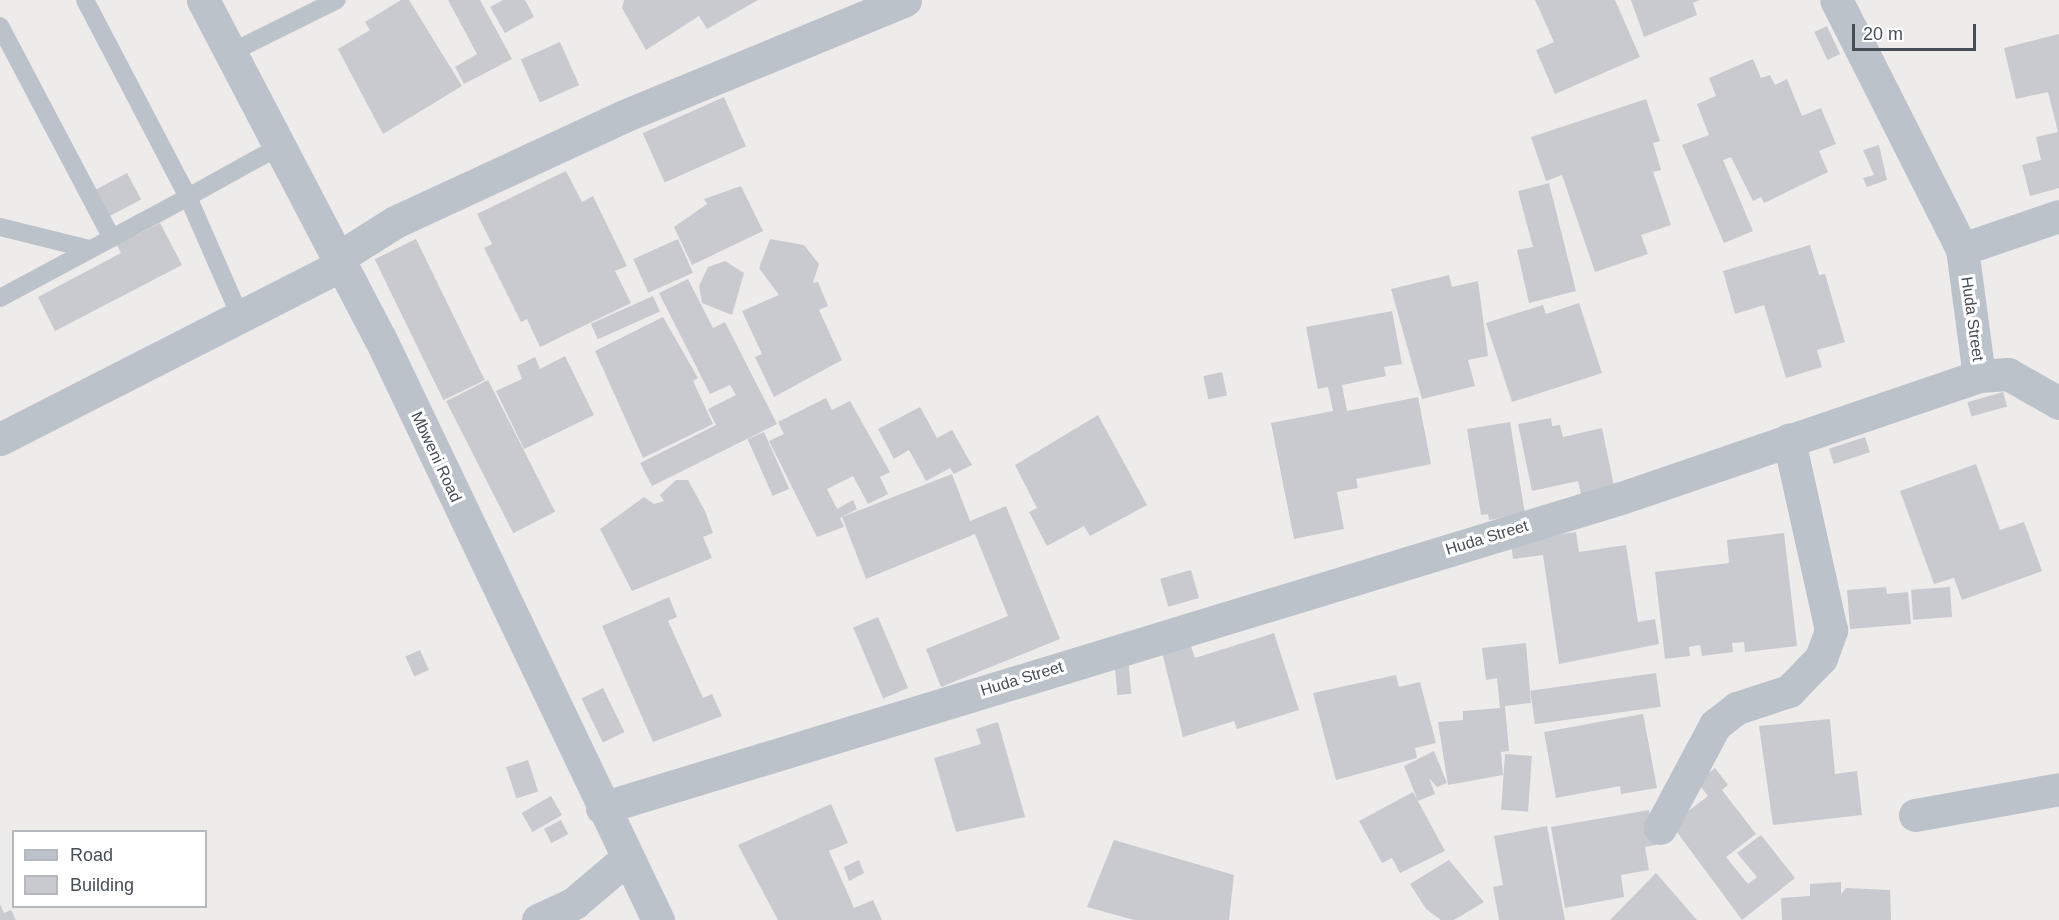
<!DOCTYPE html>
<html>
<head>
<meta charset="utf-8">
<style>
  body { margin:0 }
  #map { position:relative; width:2059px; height:920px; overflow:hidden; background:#eeebeb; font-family:Helvetica,sans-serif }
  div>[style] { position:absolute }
  .building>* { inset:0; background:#c9cad0; transform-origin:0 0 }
  .service>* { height:18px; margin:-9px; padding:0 9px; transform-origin:9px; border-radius:9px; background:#bbc2ca }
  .minor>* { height:33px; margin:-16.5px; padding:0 16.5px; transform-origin:16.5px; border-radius:16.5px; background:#bbc2ca }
  .tertiary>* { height:33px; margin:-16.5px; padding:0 16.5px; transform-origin:16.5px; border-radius:16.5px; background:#bbc2ca }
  span { translate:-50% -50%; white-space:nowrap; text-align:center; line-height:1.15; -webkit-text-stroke:6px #fff; paint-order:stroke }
  .street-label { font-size:16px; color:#464e57 }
  .legend { position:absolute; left:12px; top:830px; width:195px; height:78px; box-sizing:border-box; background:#fff; border:2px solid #b5b8bc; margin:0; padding:8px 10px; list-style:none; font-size:18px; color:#464e57 }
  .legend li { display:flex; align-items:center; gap:12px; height:30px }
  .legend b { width:30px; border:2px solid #b5b8bc }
  .scale { position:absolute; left:1852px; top:24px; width:124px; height:27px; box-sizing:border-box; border:3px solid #464e57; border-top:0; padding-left:8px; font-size:18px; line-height:21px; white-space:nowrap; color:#464e57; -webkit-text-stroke:4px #fff; paint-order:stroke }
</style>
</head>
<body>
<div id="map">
  <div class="building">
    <div style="clip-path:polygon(401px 0,409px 0,462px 86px,383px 134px,338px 49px,370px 30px,365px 22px)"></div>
    <div style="clip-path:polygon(448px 0,480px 0,512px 59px,464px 84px,455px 67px,477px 54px)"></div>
    <div style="clip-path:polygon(503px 0,525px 0,534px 17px,505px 33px,490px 7px)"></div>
    <div style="clip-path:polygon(624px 0,758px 0,707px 29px,699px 16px,646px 50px,622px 8px)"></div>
    <div style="clip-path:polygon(1535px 0,1615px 0,1640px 57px,1555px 94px,1536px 50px,1554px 42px)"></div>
    <div style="clip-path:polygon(1631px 0,1700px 0,1693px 3px,1697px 15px,1644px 37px)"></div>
    <div style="left:1827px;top:26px;width:31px;height:14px;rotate:65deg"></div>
    <div style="clip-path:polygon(2059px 34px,2059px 188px,2030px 196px,2022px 165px,2041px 160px,2036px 137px,2058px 132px,2048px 92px,2016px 99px,2004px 48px)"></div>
    <div style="left:560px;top:42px;width:47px;height:43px;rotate:66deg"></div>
    <div style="clip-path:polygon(1753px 59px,1761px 78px,1770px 75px,1775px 85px,1787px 79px,1802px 116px,1821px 108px,1836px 144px,1819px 151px,1828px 172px,1764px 203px,1761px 197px,1753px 201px,1731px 157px,1723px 160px,1753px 231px,1724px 243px,1682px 145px,1709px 135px,1697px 104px,1716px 96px,1709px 78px)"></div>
    <div style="left:724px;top:97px;width:54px;height:89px;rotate:66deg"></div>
    <div style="clip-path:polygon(1646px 99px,1660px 141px,1653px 143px,1661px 170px,1653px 172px,1671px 225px,1641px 235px,1648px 254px,1595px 272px,1562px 175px,1546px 181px,1531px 137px)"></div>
    <div style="clip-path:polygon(1879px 145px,1887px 180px,1867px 187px,1863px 178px,1874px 175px,1863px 150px)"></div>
    <div style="clip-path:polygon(566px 171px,582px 202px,593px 196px,627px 266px,615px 271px,631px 303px,540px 347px,527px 319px,521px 322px,484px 248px,492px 244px,477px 214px)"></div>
    <div style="left:127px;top:173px;width:30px;height:38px;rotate:62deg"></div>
    <div style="clip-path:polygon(1549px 183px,1576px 291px,1529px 303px,1517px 250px,1533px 247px,1518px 191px)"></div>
    <div style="clip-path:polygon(741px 186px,763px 231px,692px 265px,674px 227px,707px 204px,704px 199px)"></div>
    <div style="clip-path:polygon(160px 223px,182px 265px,55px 331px,38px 297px,121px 253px,117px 245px)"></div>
    <div style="left:416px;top:239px;width:157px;height:46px;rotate:64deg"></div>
    <div style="left:678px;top:239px;width:37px;height:49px;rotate:66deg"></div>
    <div style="clip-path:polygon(770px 239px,804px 245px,819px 264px,813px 283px,818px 282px,828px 306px,819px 310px,842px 360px,774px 397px,755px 357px,762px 354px,742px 311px,779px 295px,759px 268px)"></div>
    <div style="clip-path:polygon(1810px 245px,1819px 275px,1825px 274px,1845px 342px,1817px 350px,1822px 367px,1786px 378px,1764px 305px,1735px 314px,1723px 271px)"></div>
    <div style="clip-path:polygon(725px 261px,744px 273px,732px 315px,702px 303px,699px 286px,708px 267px)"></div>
    <div style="clip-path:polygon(1449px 275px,1452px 287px,1478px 281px,1488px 356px,1468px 360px,1475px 386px,1422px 399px,1391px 289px)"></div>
    <div style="clip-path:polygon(688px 279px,713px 328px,725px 322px,777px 424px,652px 486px,640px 463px,716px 425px,708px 409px,736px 395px,730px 385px,710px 394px,659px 293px)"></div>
    <div style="left:653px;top:296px;width:17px;height:68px;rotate:66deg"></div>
    <div style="clip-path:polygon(1579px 303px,1602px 373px,1512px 402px,1486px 323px,1543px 305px,1546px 314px)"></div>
    <div style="clip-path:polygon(1392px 311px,1402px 364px,1384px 367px,1386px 376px,1342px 385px,1347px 411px,1418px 397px,1431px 464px,1356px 479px,1358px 488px,1337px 492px,1344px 529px,1294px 539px,1271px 423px,1333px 411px,1328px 387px,1318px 389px,1306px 327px)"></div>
    <div style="clip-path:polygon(663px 317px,698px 378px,693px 381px,713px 424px,643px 458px,595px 351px)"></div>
    <div style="clip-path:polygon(565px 356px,594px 415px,524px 449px,496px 391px,522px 379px,517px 366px,535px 357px,540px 369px)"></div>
    <div style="left:1222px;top:372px;width:24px;height:19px;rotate:78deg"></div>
    <div style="left:488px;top:380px;width:148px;height:47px;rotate:63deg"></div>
    <div style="left:2003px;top:392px;width:15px;height:37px;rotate:74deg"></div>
    <div style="clip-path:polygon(826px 398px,832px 410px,850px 401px,890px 472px,880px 477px,888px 494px,868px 504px,853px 476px,827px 489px,837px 509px,853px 500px,857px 509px,840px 518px,844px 527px,817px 537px,769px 441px,784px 434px,778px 422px)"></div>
    <div style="clip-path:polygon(920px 407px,937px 438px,952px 430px,972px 465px,954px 474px,950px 468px,926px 481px,909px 450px,894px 459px,878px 429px)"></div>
    <div style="clip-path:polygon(1098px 415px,1147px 505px,1090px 536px,1084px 526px,1047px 546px,1029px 512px,1037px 508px,1015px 465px)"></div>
    <div style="clip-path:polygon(1551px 418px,1552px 426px,1560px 425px,1563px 437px,1602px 428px,1615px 491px,1582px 498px,1578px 481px,1532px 491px,1518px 424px)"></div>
    <div style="clip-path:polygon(1510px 422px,1525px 514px,1489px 520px,1488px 514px,1481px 515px,1467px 429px)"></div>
    <div style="left:764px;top:432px;width:62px;height:18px;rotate:66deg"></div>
    <div style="left:1865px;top:437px;width:16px;height:38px;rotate:72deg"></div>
    <div style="clip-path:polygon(1976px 464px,2000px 530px,2024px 522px,2042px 571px,1962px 600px,1954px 578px,1934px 584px,1900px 491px)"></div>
    <div style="clip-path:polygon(952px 474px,970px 521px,1006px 506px,1060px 639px,941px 687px,926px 649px,1008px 616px,975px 534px,866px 579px,842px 517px)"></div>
    <div style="clip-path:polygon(676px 480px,688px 480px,705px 511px,713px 533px,703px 537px,712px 558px,632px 591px,600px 529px,644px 497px,654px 504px,664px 501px,660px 495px)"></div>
    <div style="clip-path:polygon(1576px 532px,1579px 552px,1626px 545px,1638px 622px,1655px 619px,1659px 644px,1559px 664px,1543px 555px,1513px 559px,1511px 542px)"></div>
    <div style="clip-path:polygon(1784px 533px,1797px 646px,1745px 652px,1744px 642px,1732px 643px,1733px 652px,1702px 656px,1700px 645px,1689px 647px,1690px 656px,1665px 659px,1655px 572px,1729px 563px,1727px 540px)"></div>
    <div style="left:1191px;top:570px;width:29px;height:32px;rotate:74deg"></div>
    <div style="clip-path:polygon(1886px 587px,1887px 594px,1908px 592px,1911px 624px,1850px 629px,1847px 590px)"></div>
    <div style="left:1950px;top:587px;width:30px;height:39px;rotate:86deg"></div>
    <div style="clip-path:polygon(669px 597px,677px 617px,668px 621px,703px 698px,712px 694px,722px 716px,653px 742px,602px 626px)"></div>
    <div style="left:878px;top:617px;width:77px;height:27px;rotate:67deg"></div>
    <div style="clip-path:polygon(1274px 633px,1299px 710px,1237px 729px,1234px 721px,1183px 737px,1162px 652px,1190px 643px,1195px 658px)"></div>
    <div style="clip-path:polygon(1526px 643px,1531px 703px,1505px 706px,1509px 751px,1501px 752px,1503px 775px,1448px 785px,1438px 722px,1463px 720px,1463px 711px,1500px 708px,1497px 678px,1486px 680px,1482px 648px)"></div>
    <div style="left:420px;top:650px;width:22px;height:16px;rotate:66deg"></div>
    <div style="left:1128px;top:656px;width:38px;height:14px;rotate:85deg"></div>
    <div style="left:1656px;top:673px;width:34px;height:127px;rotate:82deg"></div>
    <div style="clip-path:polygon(1396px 675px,1399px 687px,1420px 682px,1436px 743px,1415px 748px,1417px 758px,1336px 780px,1313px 693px)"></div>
    <div style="left:603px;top:688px;width:49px;height:24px;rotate:64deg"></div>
    <div style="clip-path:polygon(1643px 714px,1657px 788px,1621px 794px,1620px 786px,1556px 798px,1544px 732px)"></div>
    <div style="clip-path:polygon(1830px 719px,1835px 774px,1857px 771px,1862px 815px,1773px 825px,1759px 726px)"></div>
    <div style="clip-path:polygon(998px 722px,1025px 817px,956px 832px,934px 758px,981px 744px,976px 729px)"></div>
    <div style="clip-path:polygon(1434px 751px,1447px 783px,1437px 787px,1429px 778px,1435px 794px,1418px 801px,1404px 766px)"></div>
    <div style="left:1505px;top:754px;width:27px;height:56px;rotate:4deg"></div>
    <div style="left:528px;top:760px;width:33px;height:23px;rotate:72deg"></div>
    <div style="clip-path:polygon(1715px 768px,1728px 785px,1722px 790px,1756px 834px,1726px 857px,1748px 884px,1757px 877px,1737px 853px,1761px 835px,1795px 878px,1742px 920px,1671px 824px,1708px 796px,1697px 782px)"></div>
    <div style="clip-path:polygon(1413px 792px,1445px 851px,1400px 873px,1392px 858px,1382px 863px,1359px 821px)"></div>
    <div style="left:551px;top:796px;width:22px;height:34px;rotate:60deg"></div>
    <div style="clip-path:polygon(831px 804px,848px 843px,829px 851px,854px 908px,873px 900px,882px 920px,778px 920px,738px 845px)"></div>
    <div style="clip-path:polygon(1649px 810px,1656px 845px,1645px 847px,1649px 870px,1621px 875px,1624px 897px,1565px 908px,1551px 827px)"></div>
    <div style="left:561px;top:820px;width:16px;height:19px;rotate:63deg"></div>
    <div style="clip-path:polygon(1547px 826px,1565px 920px,1499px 920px,1493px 887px,1503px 885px,1494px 836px)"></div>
    <div style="clip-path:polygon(1114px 840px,1234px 875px,1229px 920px,1134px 920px,1087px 907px)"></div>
    <div style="clip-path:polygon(859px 860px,864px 873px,849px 881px,844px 867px)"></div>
    <div style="clip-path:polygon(1449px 860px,1484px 902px,1454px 920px,1441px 920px,1426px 909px,1410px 884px)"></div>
    <div style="clip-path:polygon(1656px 873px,1697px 920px,1610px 920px)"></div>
    <div style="clip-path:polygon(1841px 882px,1841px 894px,1846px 888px,1890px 890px,1891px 920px,1782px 920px,1781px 898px,1810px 896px,1810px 884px)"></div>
    <div style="clip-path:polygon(0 904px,4px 913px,11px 910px,16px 920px,0 920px)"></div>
  </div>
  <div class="service">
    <div style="left:0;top:26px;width:240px;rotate:62.2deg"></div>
    <div style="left:230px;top:53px;width:119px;rotate:-26.4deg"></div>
    <div style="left:0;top:227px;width:92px;rotate:13.9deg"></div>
    <div style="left:0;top:298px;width:213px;rotate:-28.2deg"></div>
    <div style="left:188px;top:197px;width:222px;rotate:-117.6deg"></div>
    <div style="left:240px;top:316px;width:130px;rotate:-113.6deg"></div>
    <div style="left:188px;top:197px;width:105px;rotate:-29deg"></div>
  </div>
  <div class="minor">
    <div style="left:1962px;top:249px;width:102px;rotate:-18.8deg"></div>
    <div style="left:338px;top:258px;width:67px;rotate:-32.3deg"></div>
    <div style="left:395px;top:222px;width:252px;rotate:-24.8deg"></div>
    <div style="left:624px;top:116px;width:304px;rotate:-22.4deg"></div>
    <div style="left:1979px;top:376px;width:29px;rotate:-4deg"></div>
    <div style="left:2008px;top:374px;width:59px;rotate:29.6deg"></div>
    <div style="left:0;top:439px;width:383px;rotate:-27deg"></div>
    <div style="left:602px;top:808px;width:1065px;rotate:-16.92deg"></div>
    <div style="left:1621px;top:498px;width:378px;rotate:-18.8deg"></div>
    <div style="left:1979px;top:376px;width:128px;rotate:-97.6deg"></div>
    <div style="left:1962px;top:249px;width:279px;rotate:-116.8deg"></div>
    <div style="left:1915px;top:815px;width:146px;rotate:-10.2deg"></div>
    <div style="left:1660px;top:828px;width:117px;rotate:-61.9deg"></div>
    <div style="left:1715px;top:725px;width:28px;rotate:-38deg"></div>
    <div style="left:1737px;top:708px;width:55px;rotate:-18.1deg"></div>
    <div style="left:1789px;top:691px;width:46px;rotate:-45.9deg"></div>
    <div style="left:1821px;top:658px;width:30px;rotate:-70deg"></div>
    <div style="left:1831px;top:630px;width:195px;rotate:-102.5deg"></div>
    <div style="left:538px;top:920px;width:40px;rotate:-25deg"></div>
    <div style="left:574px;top:903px;width:68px;rotate:-40.2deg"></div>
  </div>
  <div class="tertiary">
    <div style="left:203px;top:0;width:382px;rotate:62.4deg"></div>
    <div style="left:380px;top:338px;width:645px;rotate:64.47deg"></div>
  </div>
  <div class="street-label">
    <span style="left:1972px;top:319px;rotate:82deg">Huda Street</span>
    <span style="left:436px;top:457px;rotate:65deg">Mbweni Road</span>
    <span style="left:1487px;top:538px;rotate:-17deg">Huda Street</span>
    <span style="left:1022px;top:679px;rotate:-17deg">Huda Street</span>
  </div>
  <ul class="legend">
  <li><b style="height:8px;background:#bbc2ca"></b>Road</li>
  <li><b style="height:16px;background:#c9cad0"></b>Building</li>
  </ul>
  <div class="scale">20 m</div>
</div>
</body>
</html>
